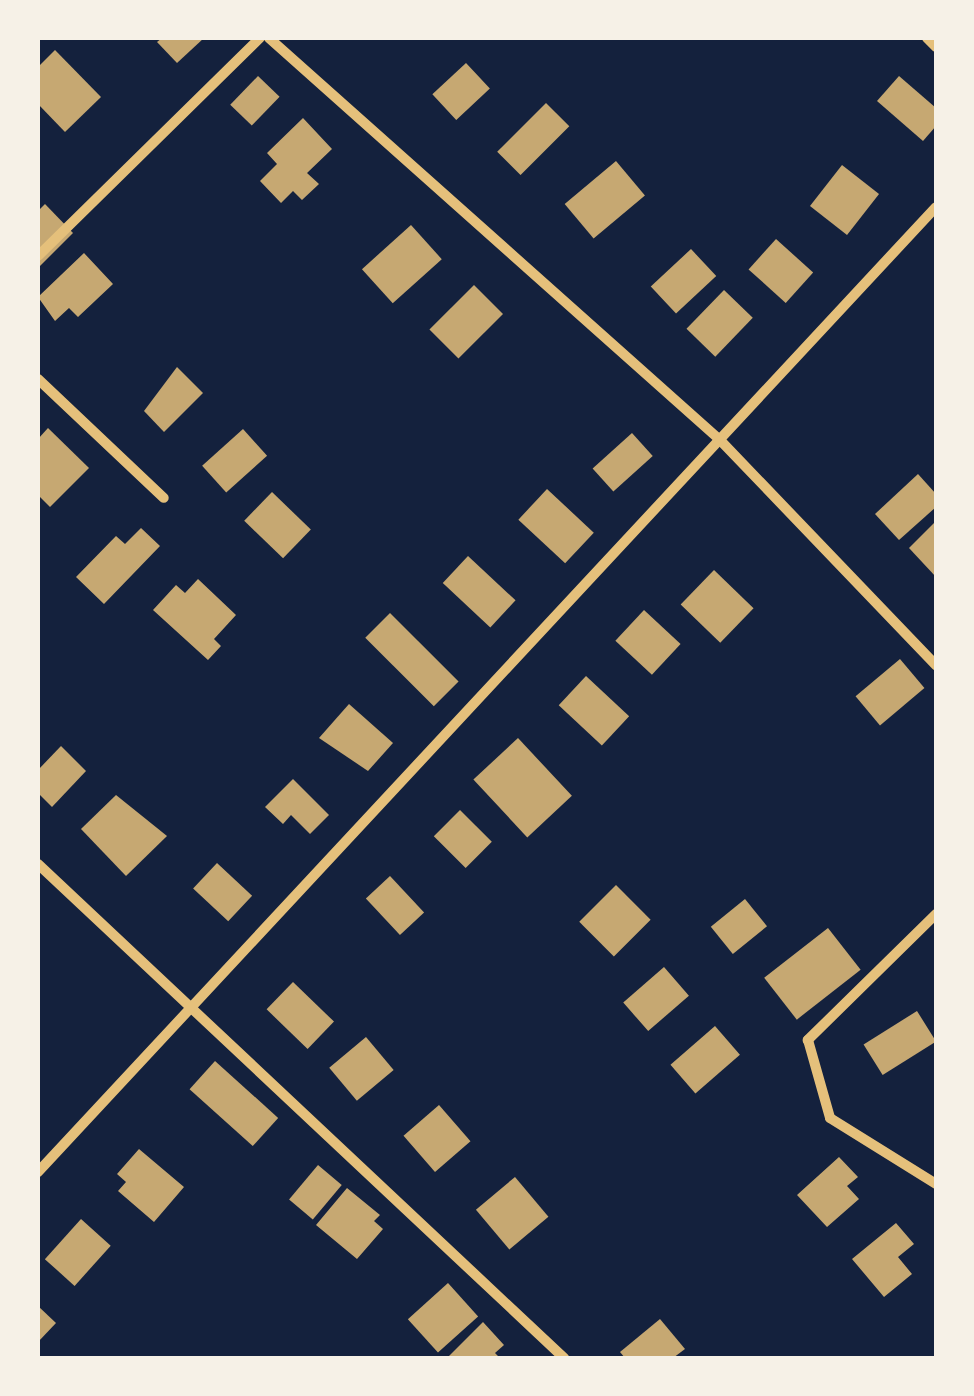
<!DOCTYPE html>
<html>
<head>
<meta charset="utf-8">
<style>
  body { margin:0 }
  #map { position:relative; width:974px; height:1396px; overflow:hidden; background:#14213d; font-family:"Fira Sans",sans-serif }
  div>[style] { position:absolute }
  .building>* { inset:0; background:#c6a872; transform-origin:0 0 }
  .minor>* { height:10px; margin:-5px; padding:0 5px; transform-origin:5px; border-radius:5px; background:#e5c07b }
  span { translate:-50% -50%; white-space:nowrap; text-align:center; line-height:1.15; -webkit-text-stroke:8px #f6f1e7; paint-order:stroke }
  .frame { position:absolute; inset:0; border:40px solid #f6f1e7; pointer-events:none }
</style>
</head>
<body>
<div id="map">
  <div class="building">
    <div style="clip-path:polygon(162px 38px,204px 38px,177px 63px,157px 42px)"></div>
    <div style="clip-path:polygon(55px 50px,101px 97px,65px 132px,38px 104px,38px 67px)"></div>
    <div style="left:466px;top:63px;width:35px;height:46px;rotate:47deg"></div>
    <div style="left:258px;top:76px;width:30px;height:40px;rotate:44deg"></div>
    <div style="clip-path:polygon(899px 76px,936px 108px,936px 126px,923px 141px,877px 101px)"></div>
    <div style="left:546px;top:103px;width:33px;height:69px;rotate:45deg"></div>
    <div style="clip-path:polygon(303px 118px,332px 149px,307px 173px,319px 184px,302px 200px,293px 191px,281px 203px,260px 181px,277px 164px,267px 153px)"></div>
    <div style="left:616px;top:161px;width:45px;height:67px;rotate:50deg"></div>
    <div style="left:842px;top:165px;width:47px;height:52px;rotate:38deg"></div>
    <div style="clip-path:polygon(45px 204px,73px 233px,38px 268px,38px 211px)"></div>
    <div style="left:411px;top:225px;width:46px;height:66px;rotate:48deg"></div>
    <div style="left:776px;top:239px;width:50px;height:41px;rotate:42deg"></div>
    <div style="left:691px;top:249px;width:37px;height:55px;rotate:47deg"></div>
    <div style="clip-path:polygon(84px 253px,113px 284px,78px 317px,69px 308px,55px 321px,38px 297px)"></div>
    <div style="left:474px;top:285px;width:41px;height:63px;rotate:45deg"></div>
    <div style="left:724px;top:290px;width:40px;height:54px;rotate:44deg"></div>
    <div style="clip-path:polygon(177px 367px,203px 393px,164px 432px,144px 411px)"></div>
    <div style="clip-path:polygon(48px 428px,89px 468px,50px 507px,38px 495px,38px 439px)"></div>
    <div style="left:243px;top:429px;width:36px;height:55px;rotate:48deg"></div>
    <div style="left:632px;top:433px;width:31px;height:53px;rotate:48deg"></div>
    <div style="clip-path:polygon(918px 474px,936px 494px,936px 507px,899px 540px,875px 514px)"></div>
    <div style="left:547px;top:489px;width:64px;height:42px;rotate:43deg"></div>
    <div style="left:272px;top:492px;width:54px;height:40px;rotate:44deg"></div>
    <div style="clip-path:polygon(936px 521px,936px 577px,909px 548px)"></div>
    <div style="clip-path:polygon(141px 528px,160px 546px,104px 604px,76px 577px,116px 536px,125px 544px)"></div>
    <div style="left:468px;top:556px;width:65px;height:37px;rotate:43deg"></div>
    <div style="left:714px;top:570px;width:55px;height:48px;rotate:44deg"></div>
    <div style="clip-path:polygon(198px 579px,236px 615px,214px 639px,221px 646px,208px 660px,153px 610px,176px 585px,185px 593px)"></div>
    <div style="left:644px;top:610px;width:50px;height:42px;rotate:43deg"></div>
    <div style="left:390px;top:613px;width:97px;height:35px;rotate:45deg"></div>
    <div style="left:900px;top:659px;width:38px;height:58px;rotate:50deg"></div>
    <div style="left:586px;top:676px;width:59px;height:40px;rotate:43deg"></div>
    <div style="clip-path:polygon(349px 704px,393px 743px,368px 771px,319px 738px)"></div>
    <div style="left:518px;top:738px;width:79px;height:61px;rotate:47deg"></div>
    <div style="clip-path:polygon(61px 746px,86px 771px,52px 807px,38px 793px,38px 770px)"></div>
    <div style="clip-path:polygon(293px 779px,329px 815px,310px 834px,291px 815px,283px 824px,265px 807px)"></div>
    <div style="clip-path:polygon(116px 795px,167px 836px,126px 876px,81px 829px)"></div>
    <div style="left:460px;top:810px;width:45px;height:37px;rotate:45deg"></div>
    <div style="left:217px;top:863px;width:48px;height:35px;rotate:43deg"></div>
    <div style="left:390px;top:876px;width:50px;height:33px;rotate:47deg"></div>
    <div style="left:616px;top:885px;width:49px;height:52px;rotate:45deg"></div>
    <div style="left:745px;top:899px;width:35px;height:44px;rotate:51deg"></div>
    <div style="left:828px;top:928px;width:53px;height:81px;rotate:52deg"></div>
    <div style="left:664px;top:967px;width:38px;height:54px;rotate:49deg"></div>
    <div style="left:293px;top:982px;width:57px;height:38px;rotate:44deg"></div>
    <div style="left:917px;top:1011px;width:36px;height:63px;rotate:58deg"></div>
    <div style="left:715px;top:1026px;width:38px;height:59px;rotate:49deg"></div>
    <div style="left:366px;top:1037px;width:43px;height:48px;rotate:50deg"></div>
    <div style="left:215px;top:1061px;width:85px;height:38px;rotate:42deg"></div>
    <div style="left:439px;top:1105px;width:48px;height:47px;rotate:49deg"></div>
    <div style="clip-path:polygon(139px 1149px,184px 1187px,154px 1222px,118px 1191px,126px 1182px,117px 1174px)"></div>
    <div style="clip-path:polygon(839px 1157px,858px 1177px,847px 1186px,859px 1199px,827px 1227px,797px 1195px)"></div>
    <div style="left:318px;top:1165px;width:31px;height:45px;rotate:40deg"></div>
    <div style="left:515px;top:1177px;width:52px;height:51px;rotate:50deg"></div>
    <div style="clip-path:polygon(347px 1188px,380px 1215px,374px 1221px,383px 1229px,357px 1259px,316px 1225px)"></div>
    <div style="left:81px;top:1219px;width:40px;height:54px;rotate:42deg"></div>
    <div style="clip-path:polygon(896px 1223px,914px 1244px,898px 1257px,912px 1274px,884px 1297px,852px 1259px)"></div>
    <div style="left:448px;top:1283px;width:45px;height:54px;rotate:48deg"></div>
    <div style="clip-path:polygon(38px 1306px,56px 1323px,38px 1342px)"></div>
    <div style="clip-path:polygon(660px 1319px,685px 1349px,673px 1358px,625px 1358px,620px 1352px)"></div>
    <div style="clip-path:polygon(483px 1322px,504px 1345px,495px 1353px,500px 1358px,447px 1358px)"></div>
  </div>
  <div class="minor">
    <div style="left:269px;top:38px;width:604px;rotate:41.71deg"></div>
    <div style="left:720px;top:440px;width:312px;rotate:46.2deg"></div>
    <div style="left:927px;top:38px;width:13px;rotate:45deg"></div>
    <div style="left:38px;top:256px;width:311px;rotate:-44.5deg"></div>
    <div style="left:38px;top:379px;width:173px;rotate:43.4deg"></div>
    <div style="left:38px;top:864px;width:722px;rotate:43.2deg"></div>
    <div style="left:936px;top:914px;width:180px;rotate:135.5deg"></div>
    <div style="left:808px;top:1040px;width:81px;rotate:74.2deg"></div>
    <div style="left:830px;top:1118px;width:125px;rotate:31.9deg"></div>
    <div style="left:38px;top:1172px;width:1318px;rotate:-47.06deg"></div>
  </div>
  <div class="frame"></div>
</div>
</body>
</html>
